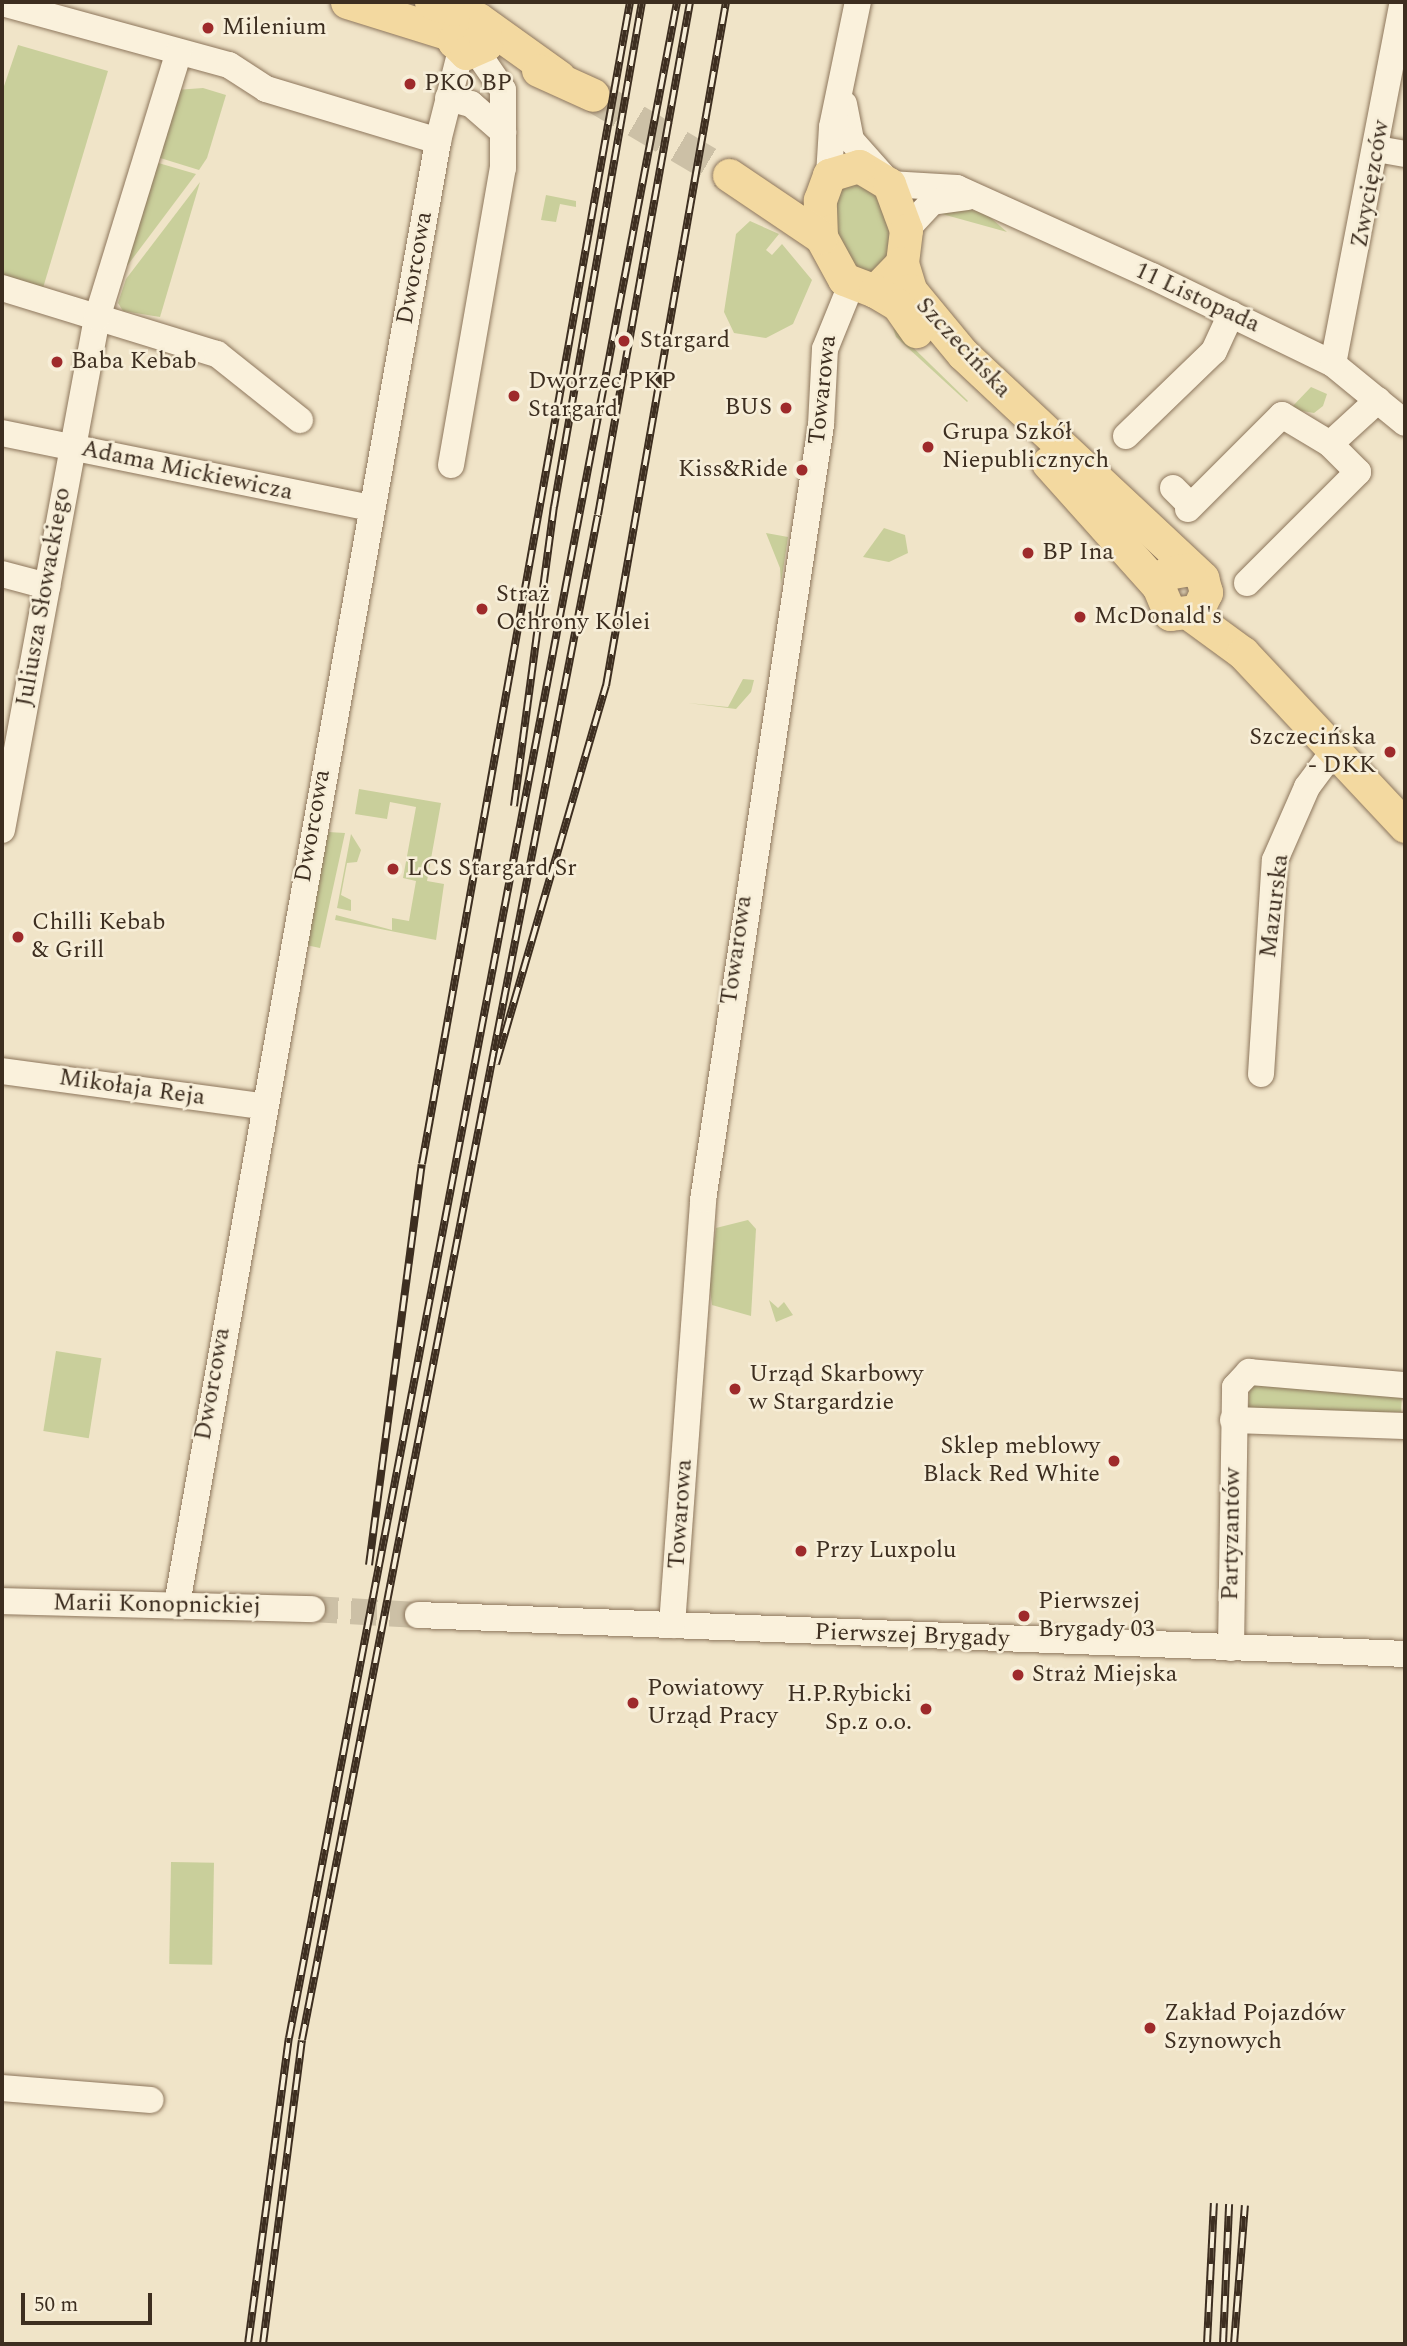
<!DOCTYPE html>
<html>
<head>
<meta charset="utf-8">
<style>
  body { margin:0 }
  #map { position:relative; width:1407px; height:2346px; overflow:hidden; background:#f0e4c8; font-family:Spectral,serif }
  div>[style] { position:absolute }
  .green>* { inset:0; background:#c9cf9b; transform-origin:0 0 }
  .minor-tunnel>* { height:26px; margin-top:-13px; transform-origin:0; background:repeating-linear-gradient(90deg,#ccc0a6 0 26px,transparent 0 39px) }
  .major-tunnel>* { height:33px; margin-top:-16.5px; transform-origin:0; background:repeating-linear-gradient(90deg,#ccc0a6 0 33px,transparent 0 50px) }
  .roads { filter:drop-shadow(0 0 2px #8d765c) drop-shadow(0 0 2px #8d765c) }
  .minor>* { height:26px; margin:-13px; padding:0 13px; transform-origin:13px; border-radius:13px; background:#faf1dc }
  .major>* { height:33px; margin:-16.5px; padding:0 16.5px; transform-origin:16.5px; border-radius:16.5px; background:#f3d9a0 }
  .rail>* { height:8px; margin-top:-4px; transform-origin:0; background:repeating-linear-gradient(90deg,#f7eed8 0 16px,#3d2e20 0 32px); box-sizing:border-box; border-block:2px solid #3d2e20 }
  .dots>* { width:19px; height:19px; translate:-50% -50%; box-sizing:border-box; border:4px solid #f7eed8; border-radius:50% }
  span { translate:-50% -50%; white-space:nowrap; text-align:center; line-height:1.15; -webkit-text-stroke:5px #f7eed8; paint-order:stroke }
  .poi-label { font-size:24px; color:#3d2e20 }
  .left { translate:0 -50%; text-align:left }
  .right { translate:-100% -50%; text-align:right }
  .street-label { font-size:24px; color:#3d2e20 }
  .frame { position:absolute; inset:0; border:4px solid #3d2e20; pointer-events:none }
  .scale { position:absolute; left:21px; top:2293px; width:131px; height:32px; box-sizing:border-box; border:4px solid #3d2e20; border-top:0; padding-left:9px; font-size:21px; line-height:24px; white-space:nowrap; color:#3d2e20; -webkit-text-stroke:5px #f7eed8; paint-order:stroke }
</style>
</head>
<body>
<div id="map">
  <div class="green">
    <div style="clip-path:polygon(18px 45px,108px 71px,43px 288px,2px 276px,2px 92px)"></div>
    <div style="clip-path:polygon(203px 88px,226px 95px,207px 158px,199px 170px,157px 157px,176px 90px)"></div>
    <div style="clip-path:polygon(155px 162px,196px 174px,124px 270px)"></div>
    <div style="clip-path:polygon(857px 178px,871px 185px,889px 218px,890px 251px,870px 278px,839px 252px,832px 195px)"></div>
    <div style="clip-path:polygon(200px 182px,160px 317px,123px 311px,118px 303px,126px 279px)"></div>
    <div style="clip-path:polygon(546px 195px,576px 201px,576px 207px,560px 204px,556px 222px,541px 220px)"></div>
    <div style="clip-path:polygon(938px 205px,984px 212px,1007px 232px,942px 214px)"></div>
    <div style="clip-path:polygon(750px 221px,779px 234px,766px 250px,772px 255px,782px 244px,812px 280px,793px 324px,766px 338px,734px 333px,724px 312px,736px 234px)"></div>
    <div style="clip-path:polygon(893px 328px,968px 401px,967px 402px,896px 337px)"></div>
    <div style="clip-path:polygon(1311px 387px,1327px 394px,1323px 406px,1314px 413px,1290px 409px)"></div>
    <div style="clip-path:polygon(884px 528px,905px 535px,908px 553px,889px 562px,863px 557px)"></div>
    <div style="clip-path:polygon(766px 533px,788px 537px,781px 584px,780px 568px)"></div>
    <div style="clip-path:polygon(743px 679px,754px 680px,751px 692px,736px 709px,688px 703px,728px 707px)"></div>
    <div style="clip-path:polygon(359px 789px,441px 803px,427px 881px,444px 884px,436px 940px,335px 920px,336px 915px,392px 930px,392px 918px,409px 921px,416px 881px,403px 878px,416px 807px,390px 802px,387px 819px,355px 814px)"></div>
    <div style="clip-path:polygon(328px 832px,345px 833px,320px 948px,306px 945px)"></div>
    <div style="clip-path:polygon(351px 834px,361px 850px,357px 862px,347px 863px,341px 895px,351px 900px,351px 911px,337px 908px)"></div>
    <div style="clip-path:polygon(748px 1220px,756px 1229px,751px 1316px,712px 1305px,709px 1282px,716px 1228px)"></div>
    <div style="clip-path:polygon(769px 1300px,778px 1308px,784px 1302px,793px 1315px,776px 1322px)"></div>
    <div style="left:56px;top:1351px;width:46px;height:81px;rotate:9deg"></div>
    <div style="clip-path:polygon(1250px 1385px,1402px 1395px,1401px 1412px,1248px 1412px)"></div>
    <div style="left:171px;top:1862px;width:43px;height:102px;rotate:1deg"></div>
  </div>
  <div class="minor-tunnel">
    <div style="left:312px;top:1609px;width:106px;rotate:3.2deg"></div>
  </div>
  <div class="major-tunnel">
    <div style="left:593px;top:95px;width:158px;rotate:30.5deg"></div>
  </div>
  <div class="roads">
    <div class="minor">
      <div style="left:2px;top:3px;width:235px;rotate:15.3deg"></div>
      <div style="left:229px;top:65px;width:44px;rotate:33deg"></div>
      <div style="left:266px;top:89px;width:180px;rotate:16.8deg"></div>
      <div style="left:448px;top:98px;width:24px;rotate:15deg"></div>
      <div style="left:471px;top:104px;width:43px;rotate:41.2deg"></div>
      <div style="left:844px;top:104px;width:37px;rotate:79deg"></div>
      <div style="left:851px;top:140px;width:47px;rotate:48.5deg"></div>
      <div style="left:1377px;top:149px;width:28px;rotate:10deg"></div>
      <div style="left:829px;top:175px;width:48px;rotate:-86.4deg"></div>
      <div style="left:832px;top:127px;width:128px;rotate:-78.3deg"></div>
      <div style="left:889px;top:184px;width:68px;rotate:3.4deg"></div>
      <div style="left:957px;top:188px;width:214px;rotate:24.3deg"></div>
      <div style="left:1152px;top:276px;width:201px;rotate:25.9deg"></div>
      <div style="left:1333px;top:364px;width:93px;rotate:39.3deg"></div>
      <div style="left:906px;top:230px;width:38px;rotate:-47deg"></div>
      <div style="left:932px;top:202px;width:35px;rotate:-8deg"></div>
      <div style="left:2px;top:288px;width:225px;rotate:17.1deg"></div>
      <div style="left:217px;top:354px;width:106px;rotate:38.5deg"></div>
      <div style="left:1333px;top:364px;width:369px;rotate:-79.1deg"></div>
      <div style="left:2px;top:433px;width:377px;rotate:11.5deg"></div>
      <div style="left:1126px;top:436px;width:122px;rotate:-44deg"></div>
      <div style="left:1214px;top:351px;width:41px;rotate:-65.3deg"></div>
      <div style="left:451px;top:465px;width:302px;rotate:-80.1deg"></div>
      <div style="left:503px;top:168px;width:78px;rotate:-90deg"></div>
      <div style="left:503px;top:90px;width:46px;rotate:-124.4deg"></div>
      <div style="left:1173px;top:488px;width:25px;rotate:45deg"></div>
      <div style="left:1188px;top:509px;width:133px;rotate:-45deg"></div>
      <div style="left:1282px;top:415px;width:56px;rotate:31.1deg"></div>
      <div style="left:2px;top:574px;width:47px;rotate:14.9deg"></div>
      <div style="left:1247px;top:583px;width:157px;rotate:-45deg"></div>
      <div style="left:1358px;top:472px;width:40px;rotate:-135deg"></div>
      <div style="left:1330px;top:444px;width:65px;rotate:-42.5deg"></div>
      <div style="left:2px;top:830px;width:521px;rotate:-79.49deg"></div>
      <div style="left:97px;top:318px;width:278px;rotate:-72.9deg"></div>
      <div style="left:2px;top:1071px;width:262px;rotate:7.7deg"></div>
      <div style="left:1261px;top:1074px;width:214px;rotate:-86.3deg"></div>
      <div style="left:1275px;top:860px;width:80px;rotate:-66.3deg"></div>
      <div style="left:1307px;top:787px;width:44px;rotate:-53.4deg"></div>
      <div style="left:1233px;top:1420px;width:172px;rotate:2deg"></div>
      <div style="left:2px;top:1601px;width:310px;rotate:1.5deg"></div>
      <div style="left:177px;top:1604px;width:1486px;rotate:-79.88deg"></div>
      <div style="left:438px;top:141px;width:94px;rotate:-75.8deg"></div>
      <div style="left:418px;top:1615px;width:988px;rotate:2.26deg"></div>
      <div style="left:672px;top:1625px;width:426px;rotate:-85.8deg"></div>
      <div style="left:703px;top:1200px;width:784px;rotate:-81.34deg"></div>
      <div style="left:821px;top:425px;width:76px;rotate:-87deg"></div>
      <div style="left:825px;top:349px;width:69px;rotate:-67.9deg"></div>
      <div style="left:1231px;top:1648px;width:261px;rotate:-89.1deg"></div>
      <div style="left:1235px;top:1387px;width:21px;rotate:-47deg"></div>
      <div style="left:1249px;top:1372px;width:157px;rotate:4.8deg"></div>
      <div style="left:2px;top:2088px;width:149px;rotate:4.6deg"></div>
    </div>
    <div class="major">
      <div style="left:347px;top:2px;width:111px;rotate:17.3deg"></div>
      <div style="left:431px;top:2px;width:50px;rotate:19.9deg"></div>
      <div style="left:478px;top:19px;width:100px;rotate:35.6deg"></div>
      <div style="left:462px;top:21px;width:22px;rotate:112deg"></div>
      <div style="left:454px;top:41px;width:17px;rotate:45deg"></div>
      <div style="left:466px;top:53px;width:22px;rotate:-24deg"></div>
      <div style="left:486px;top:44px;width:19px;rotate:-96deg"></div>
      <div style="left:538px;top:70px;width:60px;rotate:24.4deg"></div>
      <div style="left:859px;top:166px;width:35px;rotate:31deg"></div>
      <div style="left:889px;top:184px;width:49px;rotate:69.7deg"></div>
      <div style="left:906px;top:230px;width:33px;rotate:97deg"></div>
      <div style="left:902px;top:263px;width:39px;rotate:134deg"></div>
      <div style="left:875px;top:291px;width:33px;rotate:-159deg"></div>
      <div style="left:844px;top:279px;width:48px;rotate:-118.7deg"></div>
      <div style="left:821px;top:237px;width:37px;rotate:-92deg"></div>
      <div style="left:820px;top:200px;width:27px;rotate:-70deg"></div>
      <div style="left:829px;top:175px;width:31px;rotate:-17deg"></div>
      <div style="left:729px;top:175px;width:111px;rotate:34deg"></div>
      <div style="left:902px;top:263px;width:28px;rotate:73deg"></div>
      <div style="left:910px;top:290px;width:83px;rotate:50.4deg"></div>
      <div style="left:963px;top:354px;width:328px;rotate:43.1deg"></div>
      <div style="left:1202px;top:578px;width:15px;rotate:74deg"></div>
      <div style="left:1206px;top:592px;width:21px;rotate:115deg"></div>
      <div style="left:1197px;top:611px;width:27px;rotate:174deg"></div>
      <div style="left:1170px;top:614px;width:30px;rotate:-113deg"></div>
      <div style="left:1158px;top:586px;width:16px;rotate:-55deg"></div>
      <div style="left:1167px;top:573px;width:22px;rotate:-10deg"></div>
      <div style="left:875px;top:291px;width:27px;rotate:31deg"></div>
      <div style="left:898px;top:305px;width:32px;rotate:55deg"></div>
      <div style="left:1048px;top:463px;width:165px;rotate:48.2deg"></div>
      <div style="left:1191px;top:615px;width:64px;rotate:36.2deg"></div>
      <div style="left:1243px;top:653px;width:237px;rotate:46.9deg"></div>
    </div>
  </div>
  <div class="rail">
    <div style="left:514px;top:806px;width:302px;rotate:-82.4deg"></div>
    <div style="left:554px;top:507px;width:513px;rotate:-80.12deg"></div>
    <div style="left:496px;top:1064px;width:394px;rotate:-73.8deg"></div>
    <div style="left:606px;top:686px;width:694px;rotate:-80.05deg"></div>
    <div style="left:369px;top:1565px;width:404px;rotate:-82.5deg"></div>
    <div style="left:422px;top:1164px;width:1180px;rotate:-79.85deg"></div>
    <div style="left:248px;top:2344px;width:309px;rotate:-82.4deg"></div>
    <div style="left:289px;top:2038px;width:2073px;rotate:-79.21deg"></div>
    <div style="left:263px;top:2344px;width:306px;rotate:-82.7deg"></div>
    <div style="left:302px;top:2040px;width:1553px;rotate:-79.02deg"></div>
    <div style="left:598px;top:515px;width:521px;rotate:-79.83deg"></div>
    <div style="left:1207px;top:2344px;width:141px;rotate:-87.2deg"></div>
    <div style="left:1223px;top:2344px;width:140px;rotate:-87.5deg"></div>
    <div style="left:1234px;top:2344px;width:139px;rotate:-85.5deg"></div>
  </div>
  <div class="dots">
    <div style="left:208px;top:28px;background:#9e2a2b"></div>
    <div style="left:410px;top:84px;background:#9e2a2b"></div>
    <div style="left:624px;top:341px;background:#9e2a2b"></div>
    <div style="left:57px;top:362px;background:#9e2a2b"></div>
    <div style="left:514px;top:396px;background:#9e2a2b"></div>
    <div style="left:786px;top:408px;background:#9e2a2b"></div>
    <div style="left:928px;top:447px;background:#9e2a2b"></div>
    <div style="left:802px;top:470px;background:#9e2a2b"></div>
    <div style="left:1028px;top:553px;background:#9e2a2b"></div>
    <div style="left:482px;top:609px;background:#9e2a2b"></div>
    <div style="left:1080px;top:617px;background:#9e2a2b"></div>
    <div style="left:1390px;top:752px;background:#9e2a2b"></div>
    <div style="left:393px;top:869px;background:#9e2a2b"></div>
    <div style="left:18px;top:937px;background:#9e2a2b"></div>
    <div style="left:735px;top:1389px;background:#9e2a2b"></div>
    <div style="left:1114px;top:1461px;background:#9e2a2b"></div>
    <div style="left:801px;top:1551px;background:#9e2a2b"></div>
    <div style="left:1024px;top:1616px;background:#9e2a2b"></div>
    <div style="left:1018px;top:1675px;background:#9e2a2b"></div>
    <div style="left:633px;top:1703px;background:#9e2a2b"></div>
    <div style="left:926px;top:1709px;background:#9e2a2b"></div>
    <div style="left:1150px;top:2028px;background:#9e2a2b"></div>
  </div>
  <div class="poi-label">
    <span class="left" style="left:222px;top:28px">Milenium</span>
    <span class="left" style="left:424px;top:84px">PKO BP</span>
    <span class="left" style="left:640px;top:341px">Stargard</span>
    <span class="left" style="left:71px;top:362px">Baba Kebab</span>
    <span class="left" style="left:528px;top:396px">Dworzec PKP<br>Stargard</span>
    <span class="right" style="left:772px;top:408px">BUS</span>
    <span class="left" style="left:942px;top:447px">Grupa Szkół<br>Niepublicznych</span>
    <span class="right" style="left:788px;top:470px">Kiss&amp;Ride</span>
    <span class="left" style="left:1042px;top:553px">BP Ina</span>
    <span class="left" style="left:496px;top:609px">Straż<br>Ochrony Kolei</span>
    <span class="left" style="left:1094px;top:617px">McDonald's</span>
    <span class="right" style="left:1376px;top:752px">Szczecińska<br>- DKK</span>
    <span class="left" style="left:407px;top:869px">LCS Stargard Sr</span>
    <span class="left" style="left:32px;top:937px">Chilli Kebab<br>&amp; Grill</span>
    <span class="left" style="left:749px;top:1389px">Urząd Skarbowy<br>w Stargardzie</span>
    <span class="right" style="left:1100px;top:1461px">Sklep meblowy<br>Black Red White</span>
    <span class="left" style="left:815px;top:1551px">Przy Luxpolu</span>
    <span class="left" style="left:1038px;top:1616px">Pierwszej<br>Brygady 03</span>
    <span class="left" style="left:1032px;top:1675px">Straż Miejska</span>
    <span class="left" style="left:647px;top:1703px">Powiatowy<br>Urząd Pracy</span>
    <span class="right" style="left:912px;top:1709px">H.P.Rybicki<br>Sp.z o.o.</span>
    <span class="left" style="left:1164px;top:2028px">Zakład Pojazdów<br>Szynowych</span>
  </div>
  <div class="street-label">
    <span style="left:1371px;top:184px;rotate:-80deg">Zwycięzców</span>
    <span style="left:415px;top:268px;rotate:-80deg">Dworcowa</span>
    <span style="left:1197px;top:298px;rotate:25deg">11 Listopada</span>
    <span style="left:963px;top:348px;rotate:47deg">Szczecińska</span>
    <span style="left:823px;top:390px;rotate:-84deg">Towarowa</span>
    <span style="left:187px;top:471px;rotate:12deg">Adama Mickiewicza</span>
    <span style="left:44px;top:597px;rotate:-80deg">Juliusza Słowackiego</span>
    <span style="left:313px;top:826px;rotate:-80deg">Dworcowa</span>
    <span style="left:1275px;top:906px;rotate:-83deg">Mazurska</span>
    <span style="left:737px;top:950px;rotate:-82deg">Towarowa</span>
    <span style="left:132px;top:1088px;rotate:8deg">Mikołaja Reja</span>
    <span style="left:213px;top:1384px;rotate:-80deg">Dworcowa</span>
    <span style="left:681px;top:1514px;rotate:-86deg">Towarowa</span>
    <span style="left:1232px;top:1534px;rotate:-89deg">Partyzantów</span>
    <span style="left:157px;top:1605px;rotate:1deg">Marii Konopnickiej</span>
    <span style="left:912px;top:1636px;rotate:2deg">Pierwszej Brygady</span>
  </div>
  <div class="frame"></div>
  <div class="scale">50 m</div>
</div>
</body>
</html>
